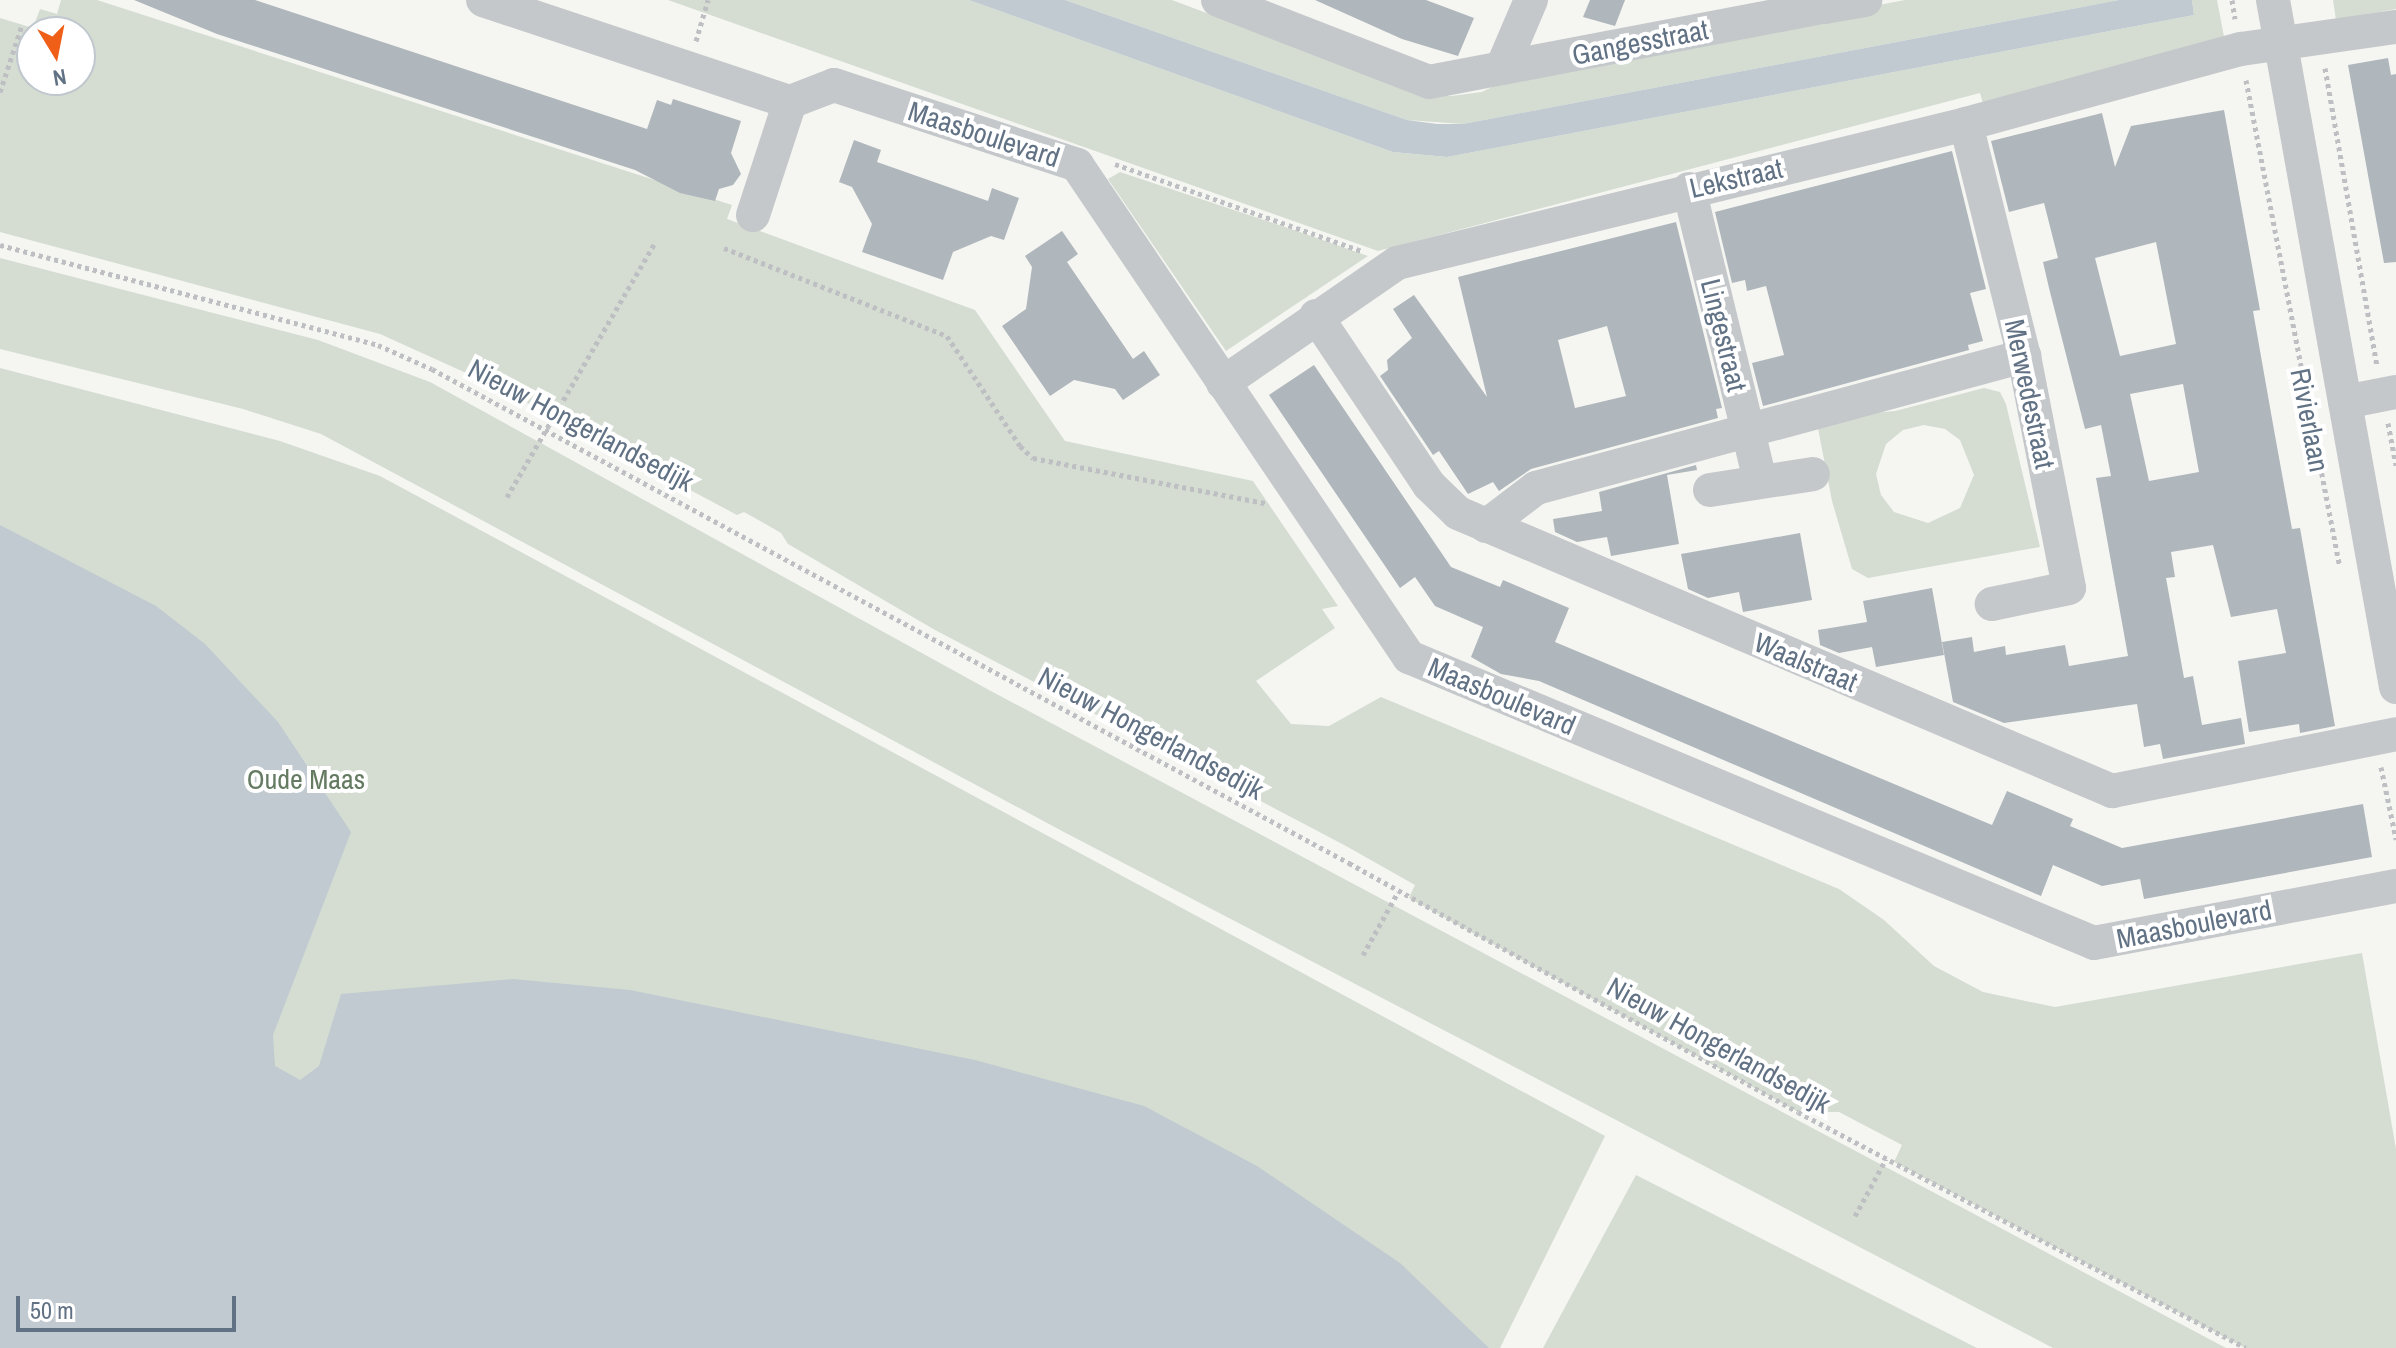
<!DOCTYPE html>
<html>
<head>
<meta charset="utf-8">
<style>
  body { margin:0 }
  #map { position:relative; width:2396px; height:1348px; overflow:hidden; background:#f5f6f1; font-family:"Archivo Narrow",sans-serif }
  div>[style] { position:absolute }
  .green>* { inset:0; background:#d5ddd2 }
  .water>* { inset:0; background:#c0cad0 }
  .building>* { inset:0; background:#afb6bc }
  .path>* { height:5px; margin-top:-2.5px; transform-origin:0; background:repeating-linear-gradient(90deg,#bebfc2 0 4px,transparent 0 8px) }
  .minor>* { height:34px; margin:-17px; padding:0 17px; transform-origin:17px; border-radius:17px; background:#c4c8cb }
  span { translate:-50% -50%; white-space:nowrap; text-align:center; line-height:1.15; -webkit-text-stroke:8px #fff; paint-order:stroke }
  .street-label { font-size:28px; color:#627285 }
  .park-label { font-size:28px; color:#647b62 }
  .north { position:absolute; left:16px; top:16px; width:80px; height:80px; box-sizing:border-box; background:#fff; border:2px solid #c0c7ce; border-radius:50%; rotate:170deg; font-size:22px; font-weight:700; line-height:32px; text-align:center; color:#627285 }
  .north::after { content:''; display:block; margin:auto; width:28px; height:36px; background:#ef5f18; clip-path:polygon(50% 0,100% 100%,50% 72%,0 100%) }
  .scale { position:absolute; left:16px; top:1296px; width:220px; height:36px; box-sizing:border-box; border:4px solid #627285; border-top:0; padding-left:10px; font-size:24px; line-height:28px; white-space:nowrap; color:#627285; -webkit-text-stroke:6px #fff; paint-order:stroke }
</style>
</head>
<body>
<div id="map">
  <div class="green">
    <div style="clip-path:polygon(evenodd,61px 0,97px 0,732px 205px,727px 219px,975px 310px,1065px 441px,1253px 481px,1338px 606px,1322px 609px,1335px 628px,1256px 681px,1291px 724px,1329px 726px,1381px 697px,1839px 889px,1884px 920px,1934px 966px,1983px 992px,2055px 1007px,2362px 953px,2396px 1149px,2396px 1348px,2245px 1348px,1894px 1162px,1902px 1145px,1839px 1112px,1798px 1112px,1409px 898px,1415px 885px,1346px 846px,935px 630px,788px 544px,781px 533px,762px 522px,744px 512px,737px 515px,497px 387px,380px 334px,0 232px,0 18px,33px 28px,40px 9px,57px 14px,61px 0,32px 32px,80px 32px,80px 80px,32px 80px,32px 32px)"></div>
    <div style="clip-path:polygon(668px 0,969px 0,1393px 152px,1447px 157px,2194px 15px,2192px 0,2217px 0,2225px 42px,1983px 104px,1980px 93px,1378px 251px)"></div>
    <div style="clip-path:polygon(1065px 0,1172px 0,1420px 93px,1451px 96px,1482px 92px,1520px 73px,1905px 0,2119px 0,1463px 124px,1407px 120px)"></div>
    <div style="clip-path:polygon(2333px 0,2396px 0,2396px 9px,2336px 20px)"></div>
    <div style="clip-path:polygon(1120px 172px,1297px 231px,1368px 256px,1226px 351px,1108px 179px)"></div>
    <div style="clip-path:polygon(0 258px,318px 340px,430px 382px,989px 690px,2226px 1348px,2053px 1348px,1062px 831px,321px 434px,243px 409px,0 349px)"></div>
    <div style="clip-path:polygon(0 368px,280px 441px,380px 476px,1605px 1136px,1500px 1348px,1027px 1348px,0 989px)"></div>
    <div style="clip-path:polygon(evenodd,1984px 388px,2000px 392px,2006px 404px,2040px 547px,1868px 578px,1852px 569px,1832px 501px,1816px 418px,1895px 411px,1984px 388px,1924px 425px,1945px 429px,1960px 440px,1974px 475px,1960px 508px,1928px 523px,1894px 512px,1881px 495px,1876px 474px,1886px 444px,1903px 430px,1924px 425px)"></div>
    <div style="clip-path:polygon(1636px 1175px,1977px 1348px,1543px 1348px)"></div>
  </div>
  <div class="water">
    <div style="clip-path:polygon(969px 0,1065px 0,1407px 120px,1437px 124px,1463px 124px,2119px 0,2192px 0,2194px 15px,1447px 157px,1393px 152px)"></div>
    <div style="clip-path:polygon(0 525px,156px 606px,205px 644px,278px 722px,351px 832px,273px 1035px,275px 1066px,300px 1080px,319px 1066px,341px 994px,513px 979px,630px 990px,975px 1060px,1144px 1106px,1257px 1166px,1400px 1263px,1489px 1348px,0 1348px)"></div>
  </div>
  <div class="building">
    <div style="clip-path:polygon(134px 0,255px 0,647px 129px,657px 100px,671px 105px,673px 99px,741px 121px,731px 153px,741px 174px,733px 185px,719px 189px,715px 201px,680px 193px,635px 170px,217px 34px)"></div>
    <div style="clip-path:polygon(1315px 0,1426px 0,1474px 18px,1458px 56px,1402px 39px)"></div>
    <div style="clip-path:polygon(1590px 0,1625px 0,1615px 26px,1583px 17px)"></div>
    <div style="clip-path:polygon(2388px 58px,2391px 75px,2396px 74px,2396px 262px,2384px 263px,2348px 65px)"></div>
    <div style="clip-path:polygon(evenodd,2224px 110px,2260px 310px,2253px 311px,2274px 430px,2292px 529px,2300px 528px,2335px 726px,2300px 733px,2299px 724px,2249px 732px,2238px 661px,2286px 653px,2277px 609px,2231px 617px,2213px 545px,2171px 552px,2175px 577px,2166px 578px,2184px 678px,2193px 676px,2202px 725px,2241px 718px,2245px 744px,2163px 759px,2160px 744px,2144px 747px,2137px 704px,2004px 723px,1953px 702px,1942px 642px,1972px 637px,1974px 652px,2005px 646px,2006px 655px,2065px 645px,2069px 666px,2128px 656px,2096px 478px,2111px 476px,2101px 425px,2085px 429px,2049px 288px,2043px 262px,2058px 258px,2044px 203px,2009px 212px,1991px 141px,2102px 113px,2115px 167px,2131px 126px,2224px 110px,2156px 242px,2176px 344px,2120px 356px,2095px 258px,2156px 242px,2224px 110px,2183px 384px,2199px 472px,2149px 481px,2130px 394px,2183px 384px)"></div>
    <div style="clip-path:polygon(854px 140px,881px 150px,877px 162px,988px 201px,992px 188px,1019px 198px,1004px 240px,991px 236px,953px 252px,943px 280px,862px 252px,872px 224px,852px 187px,839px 182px)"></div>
    <div style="clip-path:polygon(1952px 151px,1986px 289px,1970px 293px,1983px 341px,1968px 345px,1969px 350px,1763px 406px,1752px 363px,1784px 355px,1766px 286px,1747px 291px,1745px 280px,1732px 283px,1715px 212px)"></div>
    <div style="clip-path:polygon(evenodd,1676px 222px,1722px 408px,1716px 409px,1718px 418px,1531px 469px,1499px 491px,1493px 482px,1468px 494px,1439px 451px,1433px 455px,1380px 376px,1388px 370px,1387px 360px,1412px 338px,1393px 309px,1414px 295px,1487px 397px,1458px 277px,1676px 222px,1607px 326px,1626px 396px,1575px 408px,1558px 340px,1607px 326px)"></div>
    <div style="clip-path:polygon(1062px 231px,1078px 254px,1067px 262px,1133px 359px,1144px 351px,1160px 375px,1123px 400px,1115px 389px,1074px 380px,1050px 396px,1002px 326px,1026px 309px,1032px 267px,1025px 256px)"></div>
    <div style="clip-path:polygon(1314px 365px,1451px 567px,1500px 587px,1503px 580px,1569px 608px,1555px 642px,1992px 825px,2007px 791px,2073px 819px,2070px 826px,2122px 848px,2363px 804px,2372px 857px,2144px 899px,2140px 879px,2102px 886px,2053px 865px,2041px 896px,1539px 681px,1501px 674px,1471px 657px,1483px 627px,1435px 606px,1415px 577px,1400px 588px,1269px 395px)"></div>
    <div style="clip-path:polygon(1696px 465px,1697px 470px,1667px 475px,1679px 544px,1611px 556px,1607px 537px,1577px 542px,1555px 532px,1553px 519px,1602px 511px,1599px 492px)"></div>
    <div style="clip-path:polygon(1800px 533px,1812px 600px,1743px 612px,1739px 592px,1708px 598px,1688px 589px,1681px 554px)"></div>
    <div style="clip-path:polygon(1932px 588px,1944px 655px,1876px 667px,1872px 647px,1839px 653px,1820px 645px,1818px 630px,1867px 622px,1863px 601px)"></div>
  </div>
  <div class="path">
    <div style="left:2232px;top:0;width:19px;rotate:81deg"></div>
    <div style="left:696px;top:41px;width:43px;rotate:-73.7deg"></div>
    <div style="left:2325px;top:68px;width:302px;rotate:80.1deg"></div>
    <div style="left:2246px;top:80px;width:494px;rotate:79.1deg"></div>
    <div style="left:0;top:92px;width:71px;rotate:-71.8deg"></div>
    <div style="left:1115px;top:164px;width:262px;rotate:19.4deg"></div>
    <div style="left:0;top:245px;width:391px;rotate:14.8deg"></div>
    <div style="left:378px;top:345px;width:59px;rotate:24deg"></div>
    <div style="left:432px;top:369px;width:1042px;rotate:28.31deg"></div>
    <div style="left:1349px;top:863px;width:513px;rotate:29.01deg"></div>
    <div style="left:1798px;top:1112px;width:506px;rotate:27.78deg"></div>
    <div style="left:724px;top:248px;width:240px;rotate:21.5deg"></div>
    <div style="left:947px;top:336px;width:132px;rotate:56.4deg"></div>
    <div style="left:1020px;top:446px;width:18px;rotate:43deg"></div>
    <div style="left:1033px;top:458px;width:240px;rotate:11deg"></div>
    <div style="left:2388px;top:423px;width:43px;rotate:79.2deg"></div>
    <div style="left:507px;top:497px;width:296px;rotate:-59.8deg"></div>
    <div style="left:2381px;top:767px;width:74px;rotate:78.2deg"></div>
    <div style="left:1363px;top:955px;width:72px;rotate:-60.9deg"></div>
    <div style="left:1855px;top:1216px;width:65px;rotate:-61.5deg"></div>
  </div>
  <div class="minor">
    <div style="left:483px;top:0;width:324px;rotate:18.4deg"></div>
    <div style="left:790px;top:102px;width:47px;rotate:-21.1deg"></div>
    <div style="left:834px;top:85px;width:256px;rotate:18.2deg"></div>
    <div style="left:1077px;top:165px;width:594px;rotate:55.99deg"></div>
    <div style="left:1409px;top:657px;width:742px;rotate:22.66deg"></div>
    <div style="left:2094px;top:943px;width:307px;rotate:-10.7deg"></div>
    <div style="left:1218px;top:0;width:226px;rotate:21.2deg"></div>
    <div style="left:1429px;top:82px;width:402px;rotate:-10.8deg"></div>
    <div style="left:1823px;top:0;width:7px;rotate:82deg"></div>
    <div style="left:1824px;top:7px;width:42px;rotate:-9.7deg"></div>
    <div style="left:2273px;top:0;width:698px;rotate:79.85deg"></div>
    <div style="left:1502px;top:68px;width:74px;rotate:-66.9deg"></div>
    <div style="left:1966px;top:124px;width:239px;rotate:76deg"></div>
    <div style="left:2024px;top:356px;width:236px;rotate:79deg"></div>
    <div style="left:2069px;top:588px;width:79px;rotate:168.3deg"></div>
    <div style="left:1689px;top:189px;width:301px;rotate:76.3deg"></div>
    <div style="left:753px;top:215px;width:119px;rotate:-71.9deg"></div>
    <div style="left:1316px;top:316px;width:203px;rotate:56.2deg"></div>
    <div style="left:1429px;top:485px;width:40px;rotate:44deg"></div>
    <div style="left:1458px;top:513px;width:711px;rotate:23.03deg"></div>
    <div style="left:2112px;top:791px;width:290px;rotate:-11.3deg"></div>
    <div style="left:1223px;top:383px;width:211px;rotate:-34.6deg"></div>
    <div style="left:1397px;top:263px;width:586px;rotate:-13.73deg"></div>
    <div style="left:1966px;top:124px;width:285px;rotate:-15.3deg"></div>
    <div style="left:2241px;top:49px;width:157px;rotate:-8.1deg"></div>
    <div style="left:2345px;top:402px;width:52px;rotate:-11.1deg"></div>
    <div style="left:1710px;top:490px;width:104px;rotate:-8.8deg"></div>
    <div style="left:1486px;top:526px;width:63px;rotate:-37.2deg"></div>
    <div style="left:1536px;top:488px;width:506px;rotate:-15.14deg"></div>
  </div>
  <div class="street-label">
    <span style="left:1640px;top:42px;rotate:-11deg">Gangesstraat</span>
    <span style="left:984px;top:134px;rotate:18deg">Maasboulevard</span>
    <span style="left:1736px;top:178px;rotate:-13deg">Lekstraat</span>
    <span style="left:1724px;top:335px;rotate:76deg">Lingestraat</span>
    <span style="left:2030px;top:394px;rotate:78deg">Merwedestraat</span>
    <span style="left:2310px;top:420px;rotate:79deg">Rivierlaan</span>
    <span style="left:581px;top:425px;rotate:28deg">Nieuw Hongerlandsedijk</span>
    <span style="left:1806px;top:662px;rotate:23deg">Waalstraat</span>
    <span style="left:1502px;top:696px;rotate:23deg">Maasboulevard</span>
    <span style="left:1151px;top:733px;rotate:28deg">Nieuw Hongerlandsedijk</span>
    <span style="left:2194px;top:924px;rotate:-11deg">Maasboulevard</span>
    <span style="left:1719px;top:1045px;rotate:29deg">Nieuw Hongerlandsedijk</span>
  </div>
  <div class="park-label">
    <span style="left:306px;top:779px">Oude Maas</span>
  </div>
  <div class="north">N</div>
  <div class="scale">50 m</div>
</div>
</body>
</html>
